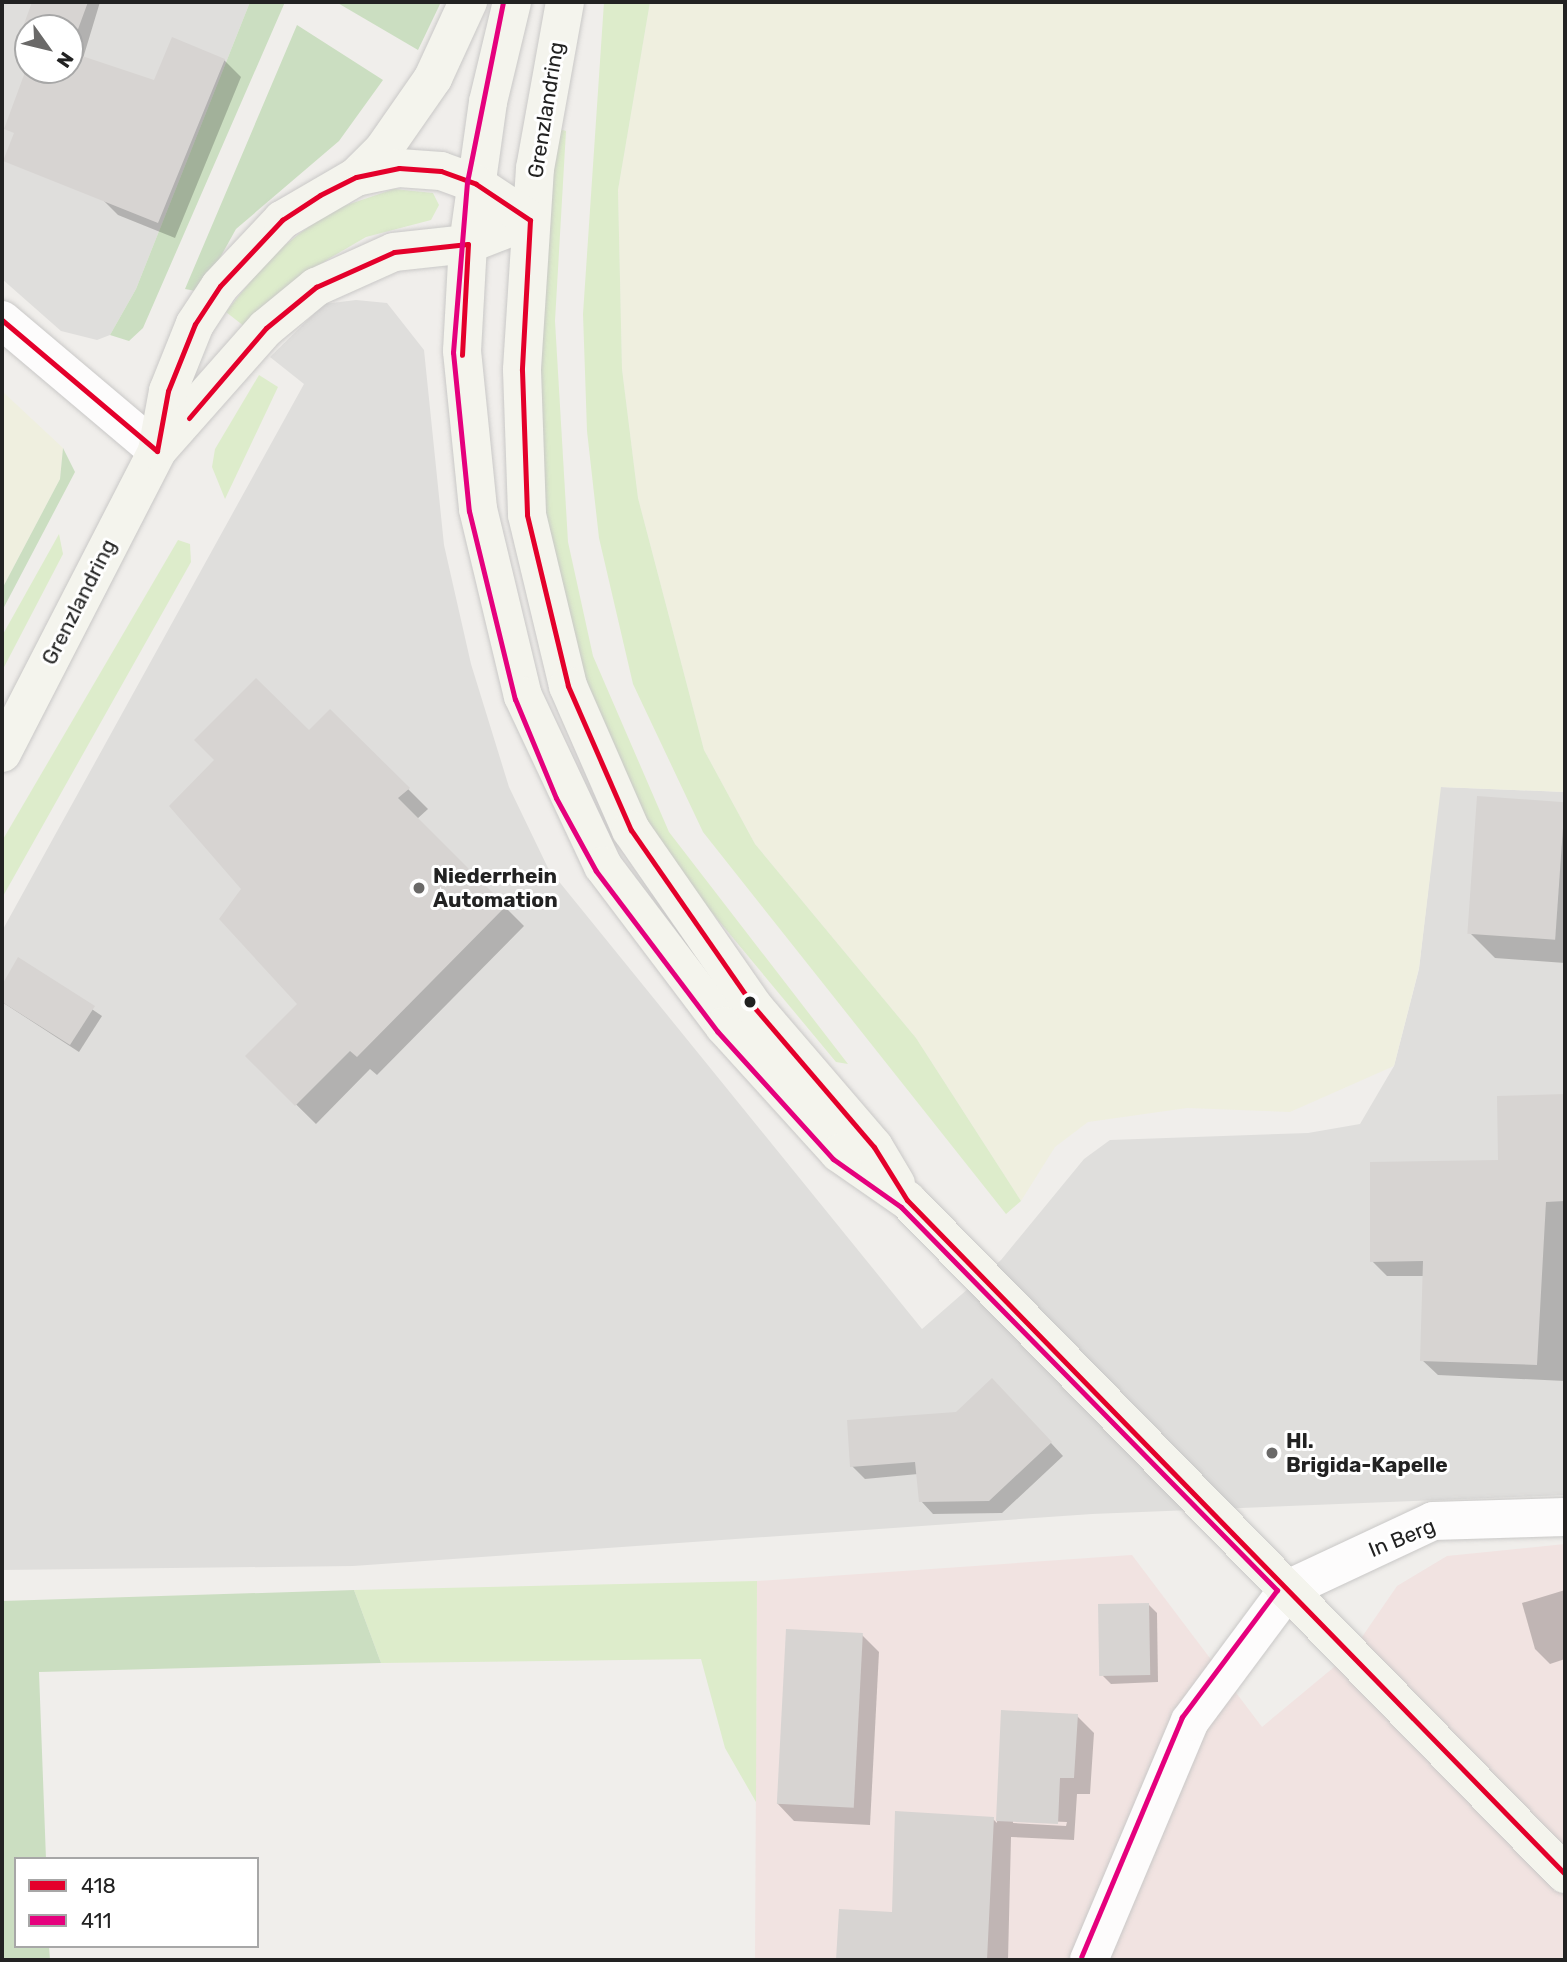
<!DOCTYPE html>
<html>
<head>
<meta charset="utf-8">
<style>
  body { margin:0 }
  #map { position:relative; width:1567px; height:1962px; overflow:hidden; background:#f0eeeb; font-family:Rubik,sans-serif }
  div>[style] { position:absolute }
  .residential>* { inset:0; background:#dfdedc }
  .commercial>* { inset:0; background:#f1e3e1 }
  .farmland>* { inset:0; background:#efefdf }
  .grass>* { inset:0; background:#ddeccb }
  .forest>* { inset:0; background:#cbdec1 }
  .shadow>* { inset:0; background:#0003 }
  .building>* { inset:0; background:#d7d4d2; transform-origin:0 0 }
  .roads { filter:drop-shadow(0 0 2px #c9c8c7) drop-shadow(0 0 2px #c9c8c7) }
  .minor>* { height:38px; margin:-19px; padding:0 19px; transform-origin:19px; border-radius:19px; background:#fdfcfc }
  .tertiary>* { height:38px; margin:-19px; padding:0 19px; transform-origin:19px; border-radius:19px; background:#fdfcfc }
  .secondary>* { height:38px; margin:-19px; padding:0 19px; transform-origin:19px; border-radius:19px; background:#f4f4ed }
  .bus-1>* { height:5px; margin:-2.5px; padding:0 2.5px; transform-origin:2.5px; border-radius:2.5px; background:#e4002b }
  .bus-2>* { height:5px; margin:-2.5px; padding:0 2.5px; transform-origin:2.5px; border-radius:2.5px; background:#e5007d }
  .dots>* { width:19px; height:19px; translate:-50% -50%; box-sizing:border-box; border:4px solid #fff; border-radius:50% }
  span { translate:-50% -50%; white-space:nowrap; text-align:center; line-height:1.15; -webkit-text-stroke:6px #fff; paint-order:stroke }
  .street-label { font-size:21px; color:#222 }
  .poi-label { font-size:21px; color:#222; font-weight:700 }
  .left { translate:0 -50%; text-align:left }
  .frame { position:absolute; inset:0; border:4px solid #222; pointer-events:none }
  .legend { position:absolute; left:14px; top:1857px; width:245px; height:91px; box-sizing:border-box; background:#fff; border:2px solid #a7a7a7; margin:0; padding:9px 12px; list-style:none; font-size:21px; color:#222 }
  .legend li { display:flex; align-items:center; gap:14px; height:35px }
  .legend b { width:35px; border:2px solid #a7a7a7 }
  .north { position:absolute; left:14px; top:14px; width:70px; height:70px; box-sizing:border-box; background:#fff; border:2px solid #a7a7a7; border-radius:50%; rotate:124deg; font-size:19px; font-weight:700; line-height:28px; text-align:center; color:#222 }
  .north::after { content:''; display:block; margin:auto; width:24px; height:32px; background:#6a6968; clip-path:polygon(50% 0,100% 100%,50% 72%,0 100%) }
</style>
</head>
<body>
<div id="map">
  <div class="residential">
    <div style="clip-path:polygon(evenodd,2px 2px,250px 2px,136px 289px,110px 335px,97px 340px,61px 331px,2px 279px,2px 2px,28px 28px,70px 28px,70px 70px,28px 70px,28px 28px)"></div>
    <div style="clip-path:polygon(356px 300px,387px 303px,424px 350px,444px 545px,471px 664px,509px 787px,548px 868px,922px 1329px,1001px 1260px,1084px 1159px,1110px 1140px,1308px 1133px,1360px 1124px,1394px 1066px,1419px 969px,1440px 787px,1565px 792px,1565px 1495px,1092px 1514px,353px 1566px,2px 1570px,2px 931px,304px 384px,270px 357px,324px 304px)"></div>
  </div>
  <div class="commercial">
    <div style="clip-path:polygon(1565px 1544px,1565px 1960px,755px 1960px,757px 1581px,1132px 1555px,1262px 1727px,1351px 1653px,1397px 1586px,1447px 1556px)"></div>
  </div>
  <div class="farmland">
    <div style="clip-path:polygon(650px 2px,1565px 2px,1565px 792px,1441px 787px,1419px 968px,1394px 1066px,1290px 1112px,1187px 1108px,1088px 1122px,1055px 1147px,1021px 1201px,916px 1038px,755px 844px,704px 750px,638px 498px,622px 369px,618px 190px)"></div>
    <div style="clip-path:polygon(2px 391px,63px 448px,60px 479px,2px 589px)"></div>
  </div>
  <div class="grass">
    <div style="clip-path:polygon(604px 2px,650px 2px,618px 190px,622px 369px,638px 498px,704px 750px,755px 844px,916px 1038px,1021px 1201px,1006px 1214px,703px 832px,633px 684px,599px 538px,587px 431px,583px 314px)"></div>
    <div style="clip-path:polygon(559px 129px,566px 131px,555px 321px,568px 542px,593px 656px,669px 832px,848px 1064px,836px 1062px,645px 832px,575px 661px,546px 521px,536px 269px)"></div>
    <div style="clip-path:polygon(394px 189px,433px 193px,439px 205px,431px 220px,366px 237px,330px 258px,292px 283px,249px 330px,226px 312px,270px 257px,299px 234px,332px 210px)"></div>
    <div style="clip-path:polygon(259px 375px,278px 387px,225px 499px,212px 467px,215px 449px)"></div>
    <div style="clip-path:polygon(59px 534px,63px 554px,2px 671px,2px 636px)"></div>
    <div style="clip-path:polygon(178px 540px,190px 544px,191px 562px,2px 898px,2px 841px)"></div>
    <div style="clip-path:polygon(757px 1581px,756px 1802px,725px 1748px,701px 1659px,381px 1663px,354px 1590px)"></div>
  </div>
  <div class="forest">
    <div style="clip-path:polygon(250px 2px,285px 2px,143px 328px,129px 341px,110px 335px,136px 289px)"></div>
    <div style="clip-path:polygon(336px 2px,441px 2px,418px 50px)"></div>
    <div style="clip-path:polygon(297px 25px,383px 80px,339px 141px,236px 229px,201px 292px,185px 289px)"></div>
    <div style="clip-path:polygon(63px 448px,75px 472px,2px 611px,2px 589px,60px 479px)"></div>
    <div style="clip-path:polygon(354px 1590px,381px 1663px,39px 1672px,46px 1859px,16px 1859px,16px 1946px,49px 1946px,50px 1960px,2px 1960px,2px 1601px)"></div>
  </div>
  <div class="shadow">
    <div style="clip-path:polygon(34px 2px,100px 2px,81px 65px,70px 61px,70px 28px,28px 28px,28px 41px,22px 35px)"></div>
    <div style="clip-path:polygon(224px 60px,241px 77px,175px 238px,118px 215px,101px 198px,155px 83px)"></div>
    <div style="clip-path:polygon(330px 711px,428px 809px,417px 819px,524px 926px,377px 1075px,370px 1069px,316px 1124px,247px 1056px,300px 1004px,243px 889px,309px 732px)"></div>
    <div style="clip-path:polygon(1478px 798px,1565px 804px,1565px 963px,1495px 958px,1470px 933px)"></div>
    <div style="clip-path:polygon(18px 959px,102px 1016px,79px 1052px,2px 1002px)"></div>
    <div style="clip-path:polygon(1565px 1095px,1565px 1381px,1438px 1375px,1422px 1360px,1425px 1276px,1387px 1276px,1372px 1261px,1500px 1161px,1499px 1098px)"></div>
    <div style="clip-path:polygon(1005px 1393px,1063px 1456px,1002px 1513px,933px 1514px,921px 1501px,918px 1474px,865px 1479px,852px 1466px)"></div>
    <div style="clip-path:polygon(1565px 1590px,1565px 1659px,1550px 1664px,1535px 1649px,1522px 1603px)"></div>
    <div style="clip-path:polygon(1149px 1605px,1157px 1613px,1158px 1682px,1111px 1684px,1103px 1676px)"></div>
    <div style="clip-path:polygon(862px 1635px,879px 1652px,870px 1825px,794px 1821px,777px 1803px)"></div>
    <div style="clip-path:polygon(evenodd,1003px 1712px,1077px 1716px,1094px 1733px,1090px 1794px,1077px 1794px,1074px 1840px,1011px 1837px,1008px 1960px,838px 1960px,840px 1911px,893px 1913px,993px 1819px,997px 1823px,1003px 1712px,1013px 1820px,1067px 1822px,1066px 1826px,1013px 1823px,1013px 1820px)"></div>
  </div>
  <div class="building">
    <div style="clip-path:polygon(32px 2px,88px 2px,70px 51px,70px 28px,28px 28px,28px 38px,20px 35px)"></div>
    <div style="clip-path:polygon(172px 37px,225px 59px,158px 223px,3px 161px,14px 133px,4px 129px,28px 64px,28px 70px,70px 70px,70px 52px,154px 80px)"></div>
    <div style="clip-path:polygon(256px 678px,309px 730px,330px 709px,410px 788px,398px 798px,506px 906px,357px 1057px,350px 1051px,295px 1106px,245px 1056px,297px 1004px,219px 919px,241px 889px,169px 806px,214px 760px,194px 740px)"></div>
    <div style="left:1477px;top:796px;width:88px;height:138px;rotate:4deg"></div>
    <div style="clip-path:polygon(18px 957px,95px 1006px,70px 1045px,2px 1002px,2px 985px)"></div>
    <div style="clip-path:polygon(1565px 1094px,1565px 1201px,1546px 1202px,1537px 1365px,1420px 1361px,1423px 1261px,1370px 1262px,1370px 1162px,1498px 1160px,1497px 1096px)"></div>
    <div style="clip-path:polygon(992px 1378px,1052px 1442px,989px 1501px,919px 1502px,915px 1462px,850px 1467px,847px 1420px,956px 1412px)"></div>
    <div style="left:1149px;top:1603px;width:72px;height:51px;rotate:89deg"></div>
    <div style="left:786px;top:1629px;width:77px;height:175px;rotate:3deg"></div>
    <div style="clip-path:polygon(1001px 1710px,1078px 1714px,1074px 1778px,1060px 1778px,1058px 1824px,996px 1821px)"></div>
    <div style="clip-path:polygon(895px 1811px,994px 1817px,987px 1960px,836px 1960px,839px 1909px,892px 1912px)"></div>
  </div>
  <div class="roads">
    <div class="minor">
      <div style="left:1288px;top:1589px;width:160px;rotate:-25.1deg"></div>
      <div style="left:1433px;top:1521px;width:132px;rotate:-1.7deg"></div>
    </div>
    <div class="tertiary">
      <div style="left:2px;top:320px;width:203px;rotate:40.2deg"></div>
      <div style="left:1089px;top:1960px;width:259px;rotate:-67.1deg"></div>
      <div style="left:1190px;top:1721px;width:164px;rotate:-53.4deg"></div>
    </div>
    <div class="secondary">
      <div style="left:512px;top:2px;width:103px;rotate:103.5deg"></div>
      <div style="left:488px;top:102px;width:143px;rotate:98deg"></div>
      <div style="left:468px;top:244px;width:107px;rotate:93.2deg"></div>
      <div style="left:462px;top:351px;width:159px;rotate:84.2deg"></div>
      <div style="left:478px;top:509px;width:192px;rotate:76.5deg"></div>
      <div style="left:523px;top:696px;width:188px;rotate:64.8deg"></div>
      <div style="left:603px;top:866px;width:201px;rotate:52.9deg"></div>
      <div style="left:724px;top:1026px;width:171px;rotate:47.8deg"></div>
      <div style="left:839px;top:1153px;width:83px;rotate:34.7deg"></div>
      <div style="left:907px;top:1200px;width:942px;rotate:45.69deg"></div>
      <div style="left:565px;top:2px;width:169px;rotate:100.2deg"></div>
      <div style="left:535px;top:168px;width:202px;rotate:93.7deg"></div>
      <div style="left:522px;top:370px;width:145px;rotate:88deg"></div>
      <div style="left:527px;top:515px;width:176px;rotate:76.5deg"></div>
      <div style="left:568px;top:686px;width:157px;rotate:66.4deg"></div>
      <div style="left:631px;top:830px;width:216px;rotate:55.2deg"></div>
      <div style="left:754px;top:1007px;width:184px;rotate:49.4deg"></div>
      <div style="left:874px;top:1147px;width:43px;rotate:59.3deg"></div>
      <div style="left:356px;top:177px;width:38px;rotate:-45deg"></div>
      <div style="left:383px;top:150px;width:88px;rotate:-55.2deg"></div>
      <div style="left:433px;top:78px;width:84px;rotate:-65.3deg"></div>
      <div style="left:157px;top:451px;width:164px;rotate:-48.5deg"></div>
      <div style="left:266px;top:328px;width:65px;rotate:-39.4deg"></div>
      <div style="left:316px;top:287px;width:85px;rotate:-24.2deg"></div>
      <div style="left:394px;top:252px;width:74px;rotate:-6.2deg"></div>
      <div style="left:468px;top:244px;width:66px;rotate:-21.2deg"></div>
      <div style="left:2px;top:753px;width:339px;rotate:-62.8deg"></div>
      <div style="left:157px;top:451px;width:61px;rotate:-79.6deg"></div>
      <div style="left:168px;top:391px;width:72px;rotate:-68.1deg"></div>
      <div style="left:195px;top:324px;width:45px;rotate:-56.7deg"></div>
      <div style="left:220px;top:286px;width:91px;rotate:-46.8deg"></div>
      <div style="left:282px;top:220px;width:86px;rotate:-30.2deg"></div>
      <div style="left:356px;top:177px;width:44px;rotate:-11.8deg"></div>
      <div style="left:399px;top:168px;width:42px;rotate:4.1deg"></div>
      <div style="left:441px;top:171px;width:37px;rotate:20deg"></div>
      <div style="left:476px;top:184px;width:65px;rotate:33.7deg"></div>
    </div>
  </div>
  <div class="bus-1">
    <div style="left:2px;top:320px;width:203px;rotate:40.2deg"></div>
    <div style="left:189px;top:418px;width:118px;rotate:-49.5deg"></div>
    <div style="left:266px;top:328px;width:65px;rotate:-39.4deg"></div>
    <div style="left:316px;top:287px;width:85px;rotate:-24.2deg"></div>
    <div style="left:394px;top:252px;width:74px;rotate:-6.2deg"></div>
    <div style="left:468px;top:244px;width:111px;rotate:93.1deg"></div>
    <div style="left:157px;top:451px;width:61px;rotate:-79.6deg"></div>
    <div style="left:168px;top:391px;width:72px;rotate:-68.1deg"></div>
    <div style="left:195px;top:324px;width:45px;rotate:-56.7deg"></div>
    <div style="left:220px;top:286px;width:91px;rotate:-46.8deg"></div>
    <div style="left:282px;top:220px;width:45px;rotate:-33.3deg"></div>
    <div style="left:320px;top:195px;width:40px;rotate:-26.6deg"></div>
    <div style="left:356px;top:177px;width:44px;rotate:-11.8deg"></div>
    <div style="left:399px;top:168px;width:42px;rotate:4.1deg"></div>
    <div style="left:441px;top:171px;width:37px;rotate:20deg"></div>
    <div style="left:476px;top:184px;width:65px;rotate:33.7deg"></div>
    <div style="left:530px;top:220px;width:150px;rotate:93.1deg"></div>
    <div style="left:522px;top:370px;width:145px;rotate:88deg"></div>
    <div style="left:527px;top:515px;width:176px;rotate:76.5deg"></div>
    <div style="left:568px;top:686px;width:157px;rotate:66.4deg"></div>
    <div style="left:631px;top:830px;width:216px;rotate:55.2deg"></div>
    <div style="left:754px;top:1007px;width:184px;rotate:49.4deg"></div>
    <div style="left:874px;top:1147px;width:62px;rotate:58.1deg"></div>
    <div style="left:907px;top:1200px;width:942px;rotate:45.69deg"></div>
  </div>
  <div class="bus-2">
    <div style="left:503px;top:2px;width:184px;rotate:101.3deg"></div>
    <div style="left:467px;top:182px;width:171px;rotate:94.7deg"></div>
    <div style="left:453px;top:352px;width:160px;rotate:84.3deg"></div>
    <div style="left:469px;top:511px;width:194px;rotate:76.3deg"></div>
    <div style="left:515px;top:699px;width:107px;rotate:67.5deg"></div>
    <div style="left:556px;top:798px;width:83px;rotate:61.3deg"></div>
    <div style="left:596px;top:871px;width:201px;rotate:52.9deg"></div>
    <div style="left:717px;top:1031px;width:173px;rotate:47.8deg"></div>
    <div style="left:833px;top:1159px;width:83px;rotate:35.2deg"></div>
    <div style="left:901px;top:1207px;width:537px;rotate:45.53deg"></div>
    <div style="left:1277px;top:1590px;width:159px;rotate:126.8deg"></div>
    <div style="left:1182px;top:1717px;width:260px;rotate:112.8deg"></div>
  </div>
  <div class="dots">
    <div style="left:419px;top:888px;background:#6a6968"></div>
    <div style="left:750px;top:1002px;background:#222"></div>
    <div style="left:1272px;top:1453px;background:#6a6968"></div>
  </div>
  <div class="street-label">
    <span style="left:546px;top:110px;rotate:-81deg">Grenzlandring</span>
    <span style="left:79px;top:602px;rotate:-63deg">Grenzlandring</span>
    <span style="left:1402px;top:1538px;rotate:-22deg">In Berg</span>
  </div>
  <div class="poi-label">
    <span class="left" style="left:433px;top:888px">Niederrhein<br>Automation</span>
    <span class="left" style="left:1286px;top:1453px">Hl.<br>Brigida-Kapelle</span>
  </div>
  <div class="frame"></div>
  <ul class="legend">
  <li><b style="height:9px;background:#e4002b"></b>418</li>
  <li><b style="height:9px;background:#e5007d"></b>411</li>
  </ul>
  <div class="north">N</div>
</div>
</body>
</html>
